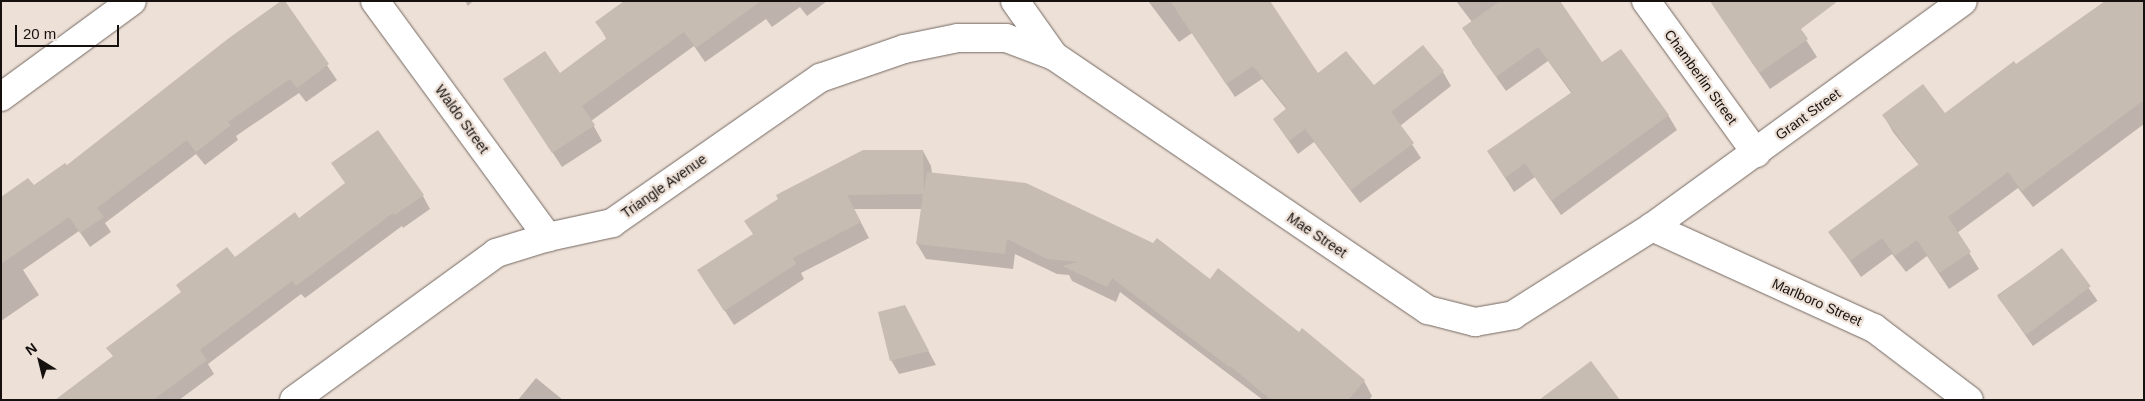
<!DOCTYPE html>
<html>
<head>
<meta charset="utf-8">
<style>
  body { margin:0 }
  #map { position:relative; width:2145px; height:401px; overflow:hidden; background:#ede0d7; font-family:Arial,sans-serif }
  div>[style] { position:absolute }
  .shadow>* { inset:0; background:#0003; transform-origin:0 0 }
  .building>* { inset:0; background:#c7bcb2; transform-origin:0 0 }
  .roads { filter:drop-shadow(0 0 1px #736861) drop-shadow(0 0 1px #736861) }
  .street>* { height:28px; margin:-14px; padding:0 14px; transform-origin:14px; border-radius:14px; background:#fff }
  .secondary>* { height:28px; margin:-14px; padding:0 14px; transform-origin:14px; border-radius:14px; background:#fff }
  span { translate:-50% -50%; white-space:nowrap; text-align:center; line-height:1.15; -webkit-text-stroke:4.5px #ede0d7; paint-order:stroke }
  .street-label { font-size:14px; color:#16110e }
  .frame { position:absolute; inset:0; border:2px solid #16110e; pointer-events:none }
  .north { position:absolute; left:15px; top:336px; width:50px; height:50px; -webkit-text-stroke:4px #ede0d7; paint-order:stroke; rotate:324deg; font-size:14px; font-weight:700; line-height:20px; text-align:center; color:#16110e }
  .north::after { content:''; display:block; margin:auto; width:18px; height:22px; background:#16110e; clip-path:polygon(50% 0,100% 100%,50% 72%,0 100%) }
  .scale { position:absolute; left:15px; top:25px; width:104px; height:22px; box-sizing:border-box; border:2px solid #16110e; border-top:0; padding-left:6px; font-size:15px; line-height:18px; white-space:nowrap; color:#16110e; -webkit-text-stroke:4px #ede0d7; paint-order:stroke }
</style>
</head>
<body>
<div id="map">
  <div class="shadow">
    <div style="clip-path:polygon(283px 1px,337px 80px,306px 102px,299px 93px,236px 136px,238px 140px,205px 165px,196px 154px,105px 223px,111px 232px,90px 247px,79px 231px,23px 270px,39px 295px,1px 321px,1px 198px,33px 187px,67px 167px)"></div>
    <div style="clip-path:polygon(465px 1px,473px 1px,468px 6px)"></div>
    <div style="clip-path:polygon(626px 1px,827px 1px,807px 16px,800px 7px,772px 27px,766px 19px,705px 62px,694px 46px,591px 121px,602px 141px,562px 167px,505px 80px,560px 74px,607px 40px,597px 22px)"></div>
    <div style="clip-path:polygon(1148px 1px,1269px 1px,1318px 74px,1373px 87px,1443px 72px,1451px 86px,1400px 126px,1421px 158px,1360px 203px,1314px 142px,1298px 154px,1274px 120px,1287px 110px,1262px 79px,1235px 97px,1192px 33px,1179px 42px)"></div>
    <div style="clip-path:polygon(1456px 1px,1558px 1px,1602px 64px,1668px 115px,1677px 130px,1561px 215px,1535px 177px,1514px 192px,1488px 151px,1572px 94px,1548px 61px,1506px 91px,1472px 43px,1472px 22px)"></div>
    <div style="clip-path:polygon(1710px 1px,1781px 1px,1817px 57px,1770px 89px)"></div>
    <div style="clip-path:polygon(2144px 1px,2144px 124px,2033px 207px,2018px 188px,1957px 233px,1979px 269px,1949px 289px,1927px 256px,1906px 272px,1892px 254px,1861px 277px,1830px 232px,1919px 165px,1893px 132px,1884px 116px,1945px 114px,2016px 65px)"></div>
    <div style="clip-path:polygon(923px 151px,931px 166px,932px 173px,1210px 281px,1300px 333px,1364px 381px,1372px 396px,1369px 400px,1263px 400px,1120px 292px,1116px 302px,1072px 281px,1069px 275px,1057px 274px,1015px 254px,1013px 269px,926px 259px,917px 244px,922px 209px,854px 209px,869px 238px,801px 273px,804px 279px,734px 325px,699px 271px)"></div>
    <div style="clip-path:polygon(423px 196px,430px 209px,403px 228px,402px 226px,305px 298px,301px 294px,208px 364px,214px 374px,179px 400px,57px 400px,114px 357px,108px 348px,235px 259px,298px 220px)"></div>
    <div style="left:2062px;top:250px;width:62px;height:79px;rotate:55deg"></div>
    <div style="clip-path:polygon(912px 321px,936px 365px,899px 374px,891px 360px)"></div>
    <div style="clip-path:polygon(536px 378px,563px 400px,518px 400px)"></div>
  </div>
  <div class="building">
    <div style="clip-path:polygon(281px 1px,285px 1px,329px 64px,297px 88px,290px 79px,228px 122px,231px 125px,196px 152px,187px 140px,97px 208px,104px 217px,80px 233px,69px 217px,1px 264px,1px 197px,28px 178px,34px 185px,65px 163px,67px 165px,229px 38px)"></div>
    <div style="clip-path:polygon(624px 1px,761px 1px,696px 48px,684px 32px,582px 106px,595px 125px,552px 153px,503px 79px,545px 51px,560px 73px,607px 38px,595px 22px)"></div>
    <div style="clip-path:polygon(1170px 1px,1270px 1px,1318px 73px,1346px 51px,1374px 85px,1423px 45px,1444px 71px,1391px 112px,1414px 143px,1351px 190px,1305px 129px,1289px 141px,1273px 119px,1287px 108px,1253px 66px,1226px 84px)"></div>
    <div style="clip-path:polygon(1500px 1px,1560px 1px,1602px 62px,1621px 49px,1669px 115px,1551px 201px,1525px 163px,1505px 178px,1487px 151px,1572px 92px,1538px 47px,1496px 77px,1462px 28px)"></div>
    <div style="clip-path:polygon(1710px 1px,1838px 1px,1801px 29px,1808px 39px,1759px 73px)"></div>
    <div style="clip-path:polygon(2105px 1px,2144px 1px,2144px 100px,2022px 191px,2008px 172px,1948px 217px,1971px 252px,1939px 273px,1917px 240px,1895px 256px,1882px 238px,1850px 261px,1828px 232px,1919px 164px,1882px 115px,1923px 84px,1945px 113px,2014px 61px,2016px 64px)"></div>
    <div style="clip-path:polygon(378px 130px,424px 195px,395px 215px,393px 213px,296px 286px,292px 281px,200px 350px,207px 360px,153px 400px,55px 400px,113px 356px,106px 348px,181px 292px,176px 285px,227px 247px,235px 257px,295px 212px,299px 218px,345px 183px,331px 163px)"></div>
    <div style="clip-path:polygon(863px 150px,923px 150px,924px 191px,927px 172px,1026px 183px,1153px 243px,1157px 238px,1210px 279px,1218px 268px,1299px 332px,1302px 328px,1365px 380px,1348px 400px,1271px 400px,1230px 366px,1229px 367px,1112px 278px,1107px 287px,1062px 266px,1078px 262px,1047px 259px,1007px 239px,1005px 254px,916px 244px,923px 194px,847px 195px,861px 222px,793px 258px,796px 264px,724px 311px,697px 270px,753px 234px,744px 221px,778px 199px,776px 195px)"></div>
    <div style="left:2062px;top:248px;width:48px;height:81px;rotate:53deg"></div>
    <div style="clip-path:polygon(905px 305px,929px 351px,890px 361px,878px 312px)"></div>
    <div style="clip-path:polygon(1591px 361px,1620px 400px,1539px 400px)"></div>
  </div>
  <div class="roads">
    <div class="street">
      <div style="left:375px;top:1px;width:293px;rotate:53.8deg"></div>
      <div style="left:1015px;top:1px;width:67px;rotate:54.7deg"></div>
      <div style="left:1646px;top:1px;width:188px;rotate:54.1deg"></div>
      <div style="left:1px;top:97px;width:162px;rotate:-36.2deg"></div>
      <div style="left:1652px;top:227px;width:244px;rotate:24.5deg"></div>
      <div style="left:1874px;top:328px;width:119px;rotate:37.2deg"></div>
    </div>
    <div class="secondary">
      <div style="left:294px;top:400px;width:250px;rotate:-36deg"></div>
      <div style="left:496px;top:253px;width:54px;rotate:-17.1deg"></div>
      <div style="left:548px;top:237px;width:66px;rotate:-12.3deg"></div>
      <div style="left:612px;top:223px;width:254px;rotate:-34.9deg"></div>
      <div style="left:820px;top:78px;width:89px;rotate:-19deg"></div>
      <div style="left:904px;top:49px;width:55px;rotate:-11.5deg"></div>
      <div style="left:958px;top:38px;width:48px"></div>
      <div style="left:1006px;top:38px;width:51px;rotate:20.6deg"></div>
      <div style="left:1054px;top:56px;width:452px;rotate:34.2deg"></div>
      <div style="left:1428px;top:310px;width:49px;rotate:14.3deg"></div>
      <div style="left:1475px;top:322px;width:39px;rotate:-10deg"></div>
      <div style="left:1513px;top:315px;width:165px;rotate:-32.3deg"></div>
      <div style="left:1652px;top:227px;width:384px;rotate:-36deg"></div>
    </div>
  </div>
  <div class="street-label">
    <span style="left:1701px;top:77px;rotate:54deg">Chamberlin Street</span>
    <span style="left:1808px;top:114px;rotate:-36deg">Grant Street</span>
    <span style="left:462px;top:119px;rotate:54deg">Waldo Street</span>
    <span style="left:664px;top:186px;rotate:-35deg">Triangle Avenue</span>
    <span style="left:1317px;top:235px;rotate:34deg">Mae Street</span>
    <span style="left:1817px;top:302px;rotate:24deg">Marlboro Street</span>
  </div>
  <div class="frame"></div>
  <div class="north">N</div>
  <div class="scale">20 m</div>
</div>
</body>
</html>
